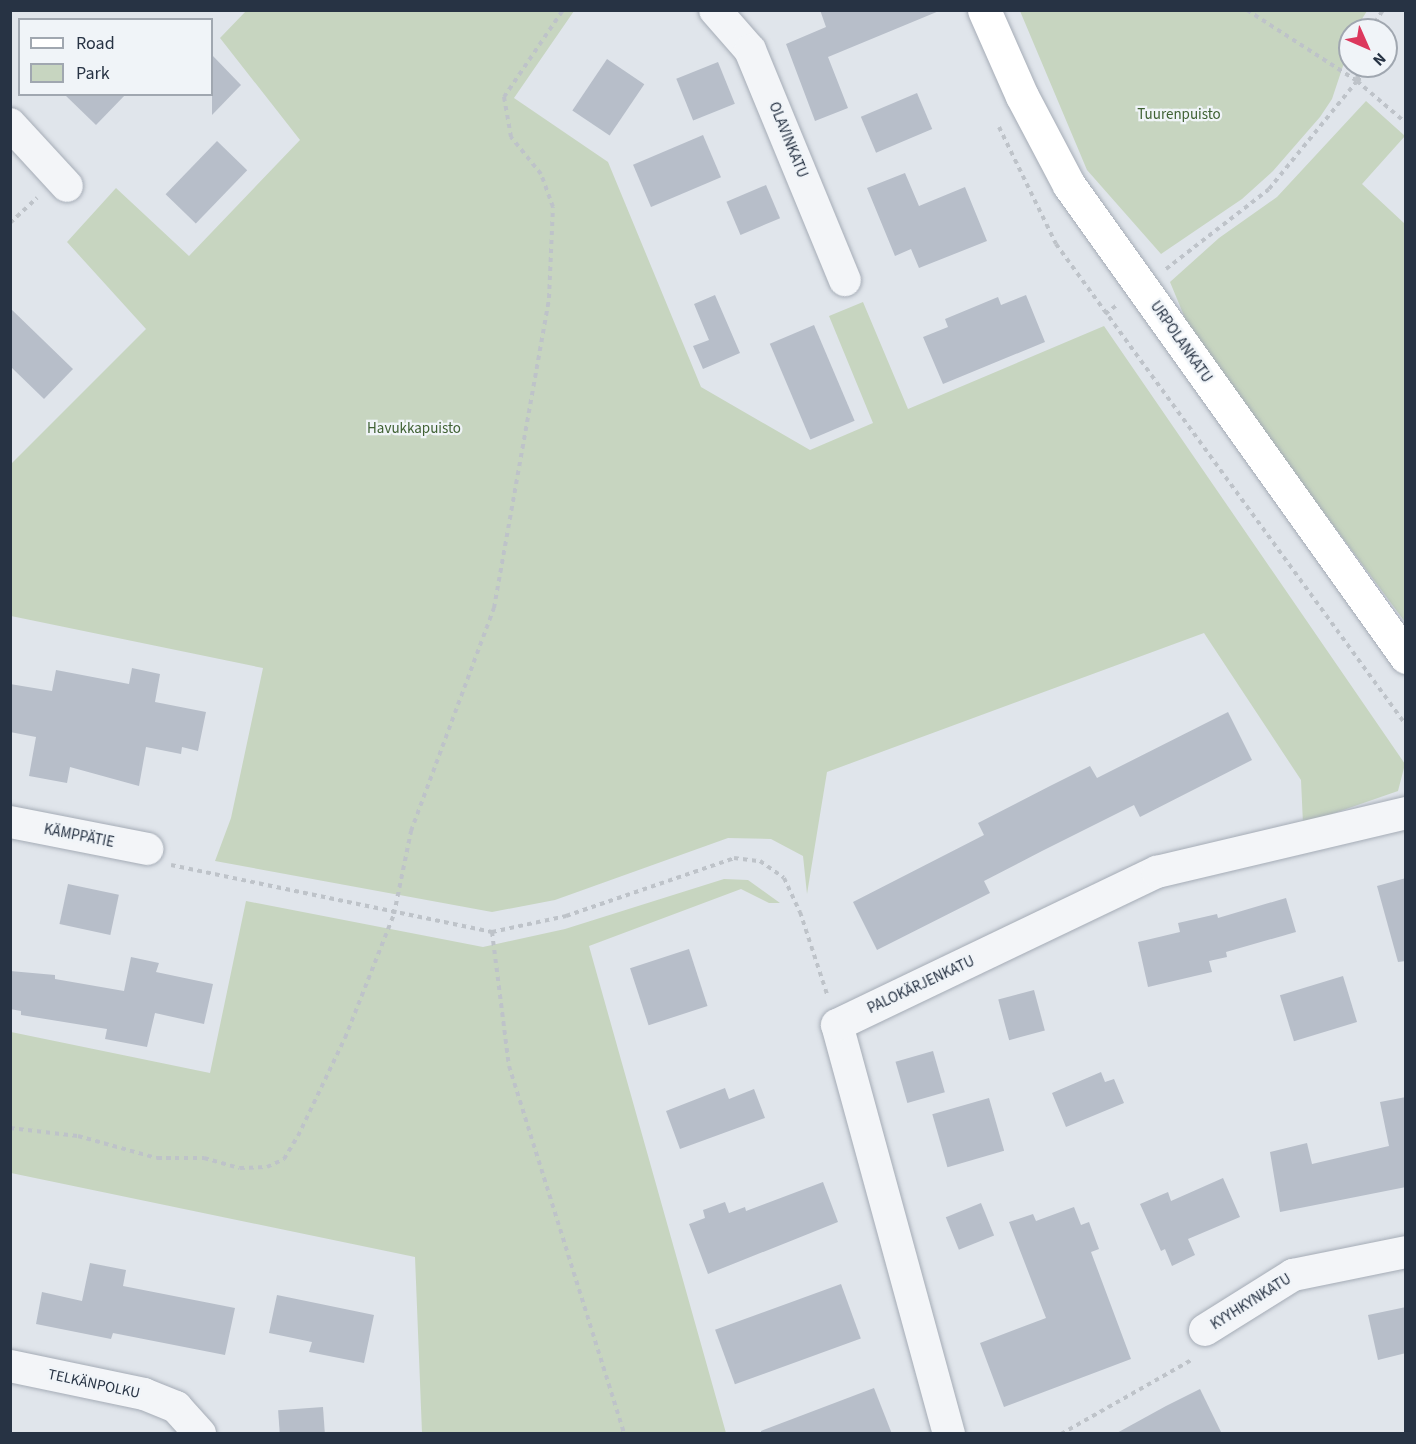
<!DOCTYPE html>
<html>
<head>
<meta charset="utf-8">
<style>
  body { margin:0 }
  #map { position:relative; width:1416px; height:1444px; overflow:hidden; background:#e0e5eb; font-family:"Source Sans 3",sans-serif }
  div>[style] { position:absolute }
  .green>* { inset:0; background:#c7d5c0 }
  .building>* { inset:0; background:#b7bec9; transform-origin:0 0 }
  .path>* { height:4px; margin-top:-2px; transform-origin:0; background:repeating-linear-gradient(90deg,#bec3c9 0 4.5px,transparent 0 9px) }
  .roads { filter:drop-shadow(0 0 2px #a5acb6) drop-shadow(0 0 2px #a5acb6) }
  .street>* { height:32px; margin:-16px; padding:0 16px; transform-origin:16px; border-radius:16px; background:#f3f5f8 }
  .secondary>* { height:33px; margin:-16.5px; padding:0 16.5px; transform-origin:16.5px; border-radius:16.5px; background:#fff }
  span { translate:-50% -50%; white-space:nowrap; text-align:center; line-height:1.15; -webkit-text-stroke:4.5px #f0f4f8; paint-order:stroke }
  .park-label { font-size:15px; color:#3f6133 }
  .street-label { font-size:15px; color:#273344 }
  .frame { position:absolute; inset:0; border:12px solid #273344; pointer-events:none }
  .legend { position:absolute; left:18px; top:18px; width:195px; height:78px; box-sizing:border-box; background:#f0f4f8; border:2px solid #a0a7b0; margin:0; padding:8px 10px; list-style:none; font-size:18px; color:#273344 }
  .legend li { display:flex; align-items:center; gap:12px; height:30px }
  .legend b { width:30px; border:2px solid #a0a7b0 }
  .north { position:absolute; left:1338px; top:18px; width:60px; height:60px; box-sizing:border-box; background:#f0f4f8; border:2px solid #a0a7b0; border-radius:50%; rotate:135deg; font-size:16px; font-weight:700; line-height:24px; text-align:center; color:#273344 }
  .north::after { content:''; display:block; margin:auto; width:21px; height:27px; background:#dc385d; clip-path:polygon(50% 0,100% 100%,50% 72%,0 100%) }
</style>
</head>
<body>
<div id="map">
  <div class="green">
    <div style="clip-path:polygon(469px 10px,574px 11px,514px 98px,608px 162px,701px 387px,810px 450px,873px 423px,829px 316px,863px 302px,908px 409px,1104px 326px,1405px 764px,1398px 791px,1303px 824px,1301px 780px,1204px 633px,827px 772px,807px 894px,803px 856px,771px 839px,728px 838px,555px 900px,492px 912px,215px 861px,231px 818px,263px 668px,11px 616px,11px 464px,146px 329px,67px 242px,116px 188px,189px 256px,300px 140px,220px 38px,246px 11px)"></div>
    <div style="clip-path:polygon(1020px 11px,1367px 11px,1355px 30px,1350px 30px,1350px 45px,1332px 99px,1320px 117px,1273px 171px,1242px 199px,1161px 254px,1087px 170px)"></div>
    <div style="clip-path:polygon(1366px 101px,1405px 136px,1362px 184px,1405px 224px,1405px 622px,1192px 335px,1170px 282px,1219px 238px,1277px 197px)"></div>
    <div style="clip-path:polygon(724px 879px,748px 880px,780px 903px,769px 903px,741px 889px,589px 946px,726px 1433px,422px 1433px,415px 1257px,11px 1173px,11px 1032px,210px 1073px,246px 901px,483px 947px,565px 929px)"></div>
  </div>
  <div class="building">
    <div style="clip-path:polygon(820px 10px,939px 10px,939px 11px,828px 57px,848px 108px,815px 121px,786px 44px,826px 27px)"></div>
    <div style="clip-path:polygon(212px 55px,241px 85px,212px 115px)"></div>
    <div style="left:607px;top:59px;width:45px;height:62px;rotate:34deg"></div>
    <div style="left:718px;top:62px;width:45px;height:45px;rotate:68deg"></div>
    <div style="left:917px;top:93px;width:39px;height:61px;rotate:67deg"></div>
    <div style="clip-path:polygon(64px 94px,126px 94px,96px 125px)"></div>
    <div style="left:703px;top:135px;width:46px;height:76px;rotate:67deg"></div>
    <div style="left:217px;top:141px;width:42px;height:74px;rotate:44deg"></div>
    <div style="clip-path:polygon(905px 173px,919px 206px,965px 187px,987px 241px,919px 268px,911px 249px,895px 256px,867px 188px)"></div>
    <div style="left:766px;top:185px;width:36px;height:43px;rotate:67deg"></div>
    <div style="clip-path:polygon(715px 295px,740px 353px,703px 369px,693px 346px,709px 340px,694px 304px)"></div>
    <div style="clip-path:polygon(1026px 295px,1045px 342px,943px 384px,923px 337px,948px 327px,945px 319px,998px 297px,1001px 305px)"></div>
    <div style="clip-path:polygon(10px 308px,73px 369px,44px 399px,10px 366px)"></div>
    <div style="left:814px;top:325px;width:104px;height:48px;rotate:67deg"></div>
    <div style="clip-path:polygon(132px 668px,160px 674px,155px 702px,206px 712px,198px 751px,182px 747px,181px 754px,146px 747px,139px 786px,70px 767px,67px 783px,29px 776px,36px 737px,10px 732px,10px 684px,52px 691px,56px 670px,129px 684px)"></div>
    <div style="clip-path:polygon(1228px 712px,1252px 760px,1140px 817px,1134px 805px,1042px 851px,984px 881px,990px 893px,877px 950px,853px 902px,984px 835px,978px 823px,1050px 786px,1090px 766px,1097px 778px)"></div>
    <div style="clip-path:polygon(1406px 878px,1406px 961px,1398px 962px,1377px 886px)"></div>
    <div style="left:68px;top:884px;width:52px;height:41px;rotate:12deg"></div>
    <div style="clip-path:polygon(1286px 898px,1296px 932px,1226px 952px,1227px 957px,1209px 961px,1212px 972px,1148px 987px,1138px 942px,1180px 932px,1178px 923px,1217px 914px,1218px 918px)"></div>
    <div style="left:689px;top:949px;width:60px;height:62px;rotate:72deg"></div>
    <div style="clip-path:polygon(131px 957px,159px 963px,156px 972px,213px 984px,204px 1024px,155px 1013px,147px 1047px,105px 1039px,107px 1029px,21px 1015px,21px 1011px,10px 1009px,10px 971px,55px 975px,55px 979px,124px 991px)"></div>
    <div style="left:1343px;top:976px;width:48px;height:66px;rotate:73deg"></div>
    <div style="left:1034px;top:990px;width:42px;height:37px;rotate:75deg"></div>
    <div style="left:933px;top:1051px;width:43px;height:39px;rotate:74deg"></div>
    <div style="clip-path:polygon(1101px 1072px,1105px 1082px,1114px 1079px,1124px 1103px,1066px 1127px,1052px 1093px)"></div>
    <div style="clip-path:polygon(725px 1088px,729px 1099px,754px 1089px,765px 1118px,680px 1149px,666px 1111px)"></div>
    <div style="clip-path:polygon(1406px 1097px,1406px 1187px,1280px 1212px,1270px 1152px,1307px 1143px,1312px 1164px,1389px 1146px,1380px 1102px)"></div>
    <div style="left:989px;top:1098px;width:55px;height:59px;rotate:74deg"></div>
    <div style="clip-path:polygon(1223px 1178px,1240px 1217px,1188px 1239px,1195px 1255px,1172px 1266px,1165px 1249px,1161px 1251px,1140px 1204px,1168px 1192px,1171px 1201px)"></div>
    <div style="clip-path:polygon(823px 1182px,838px 1222px,708px 1274px,689px 1224px,705px 1218px,703px 1210px,725px 1202px,729px 1213px,745px 1207px,746px 1211px)"></div>
    <div style="left:981px;top:1203px;width:35px;height:38px;rotate:68deg"></div>
    <div style="clip-path:polygon(1074px 1207px,1081px 1225px,1089px 1222px,1099px 1249px,1091px 1252px,1131px 1359px,1004px 1407px,980px 1343px,1046px 1318px,1009px 1222px,1033px 1214px,1036px 1221px)"></div>
    <div style="clip-path:polygon(90px 1263px,126px 1270px,123px 1286px,235px 1308px,225px 1355px,113px 1333px,111px 1339px,36px 1324px,42px 1292px,82px 1301px)"></div>
    <div style="left:841px;top:1284px;width:58px;height:134px;rotate:70deg"></div>
    <div style="clip-path:polygon(277px 1295px,374px 1315px,364px 1363px,309px 1352px,312px 1342px,269px 1333px)"></div>
    <div style="clip-path:polygon(1406px 1307px,1406px 1353px,1378px 1360px,1368px 1315px)"></div>
    <div style="clip-path:polygon(874px 1388px,892px 1434px,761px 1434px,761px 1431px)"></div>
    <div style="clip-path:polygon(1200px 1389px,1222px 1434px,1115px 1434px,1166px 1406px)"></div>
    <div style="left:323px;top:1407px;width:27px;height:45px;rotate:86deg"></div>
  </div>
  <div class="path">
    <div style="left:1247px;top:10px;width:131px;rotate:32.8deg"></div>
    <div style="left:1357px;top:81px;width:65px;rotate:40.6deg"></div>
    <div style="left:1370px;top:30px;width:24px;rotate:-57deg"></div>
    <div style="left:1386px;top:60px;width:12px;rotate:-35deg"></div>
    <div style="left:1357px;top:80px;width:14px;rotate:-82deg"></div>
    <div style="left:999px;top:127px;width:130px;rotate:64deg"></div>
    <div style="left:1056px;top:244px;width:595px;rotate:53.96deg"></div>
    <div style="left:1405px;top:159px;width:1px"></div>
    <div style="left:10px;top:223px;width:37px;rotate:-43deg"></div>
    <div style="left:1166px;top:269px;width:130px;rotate:-37.8deg"></div>
    <div style="left:1269px;top:189px;width:139px;rotate:-50.8deg"></div>
    <div style="left:1357px;top:81px;width:26px;rotate:-36deg"></div>
    <div style="left:1105px;top:314px;width:15px;rotate:-37deg"></div>
    <div style="left:171px;top:865px;width:328px;rotate:11.8deg"></div>
    <div style="left:492px;top:932px;width:76px;rotate:-12.2deg"></div>
    <div style="left:566px;top:916px;width:178px;rotate:-19deg"></div>
    <div style="left:734px;top:858px;width:26px;rotate:7deg"></div>
    <div style="left:760px;top:861px;width:29px;rotate:35deg"></div>
    <div style="left:784px;top:878px;width:38px;rotate:65deg"></div>
    <div style="left:800px;top:912px;width:89px;rotate:71.8deg"></div>
    <div style="left:492px;top:932px;width:135px;rotate:82.8deg"></div>
    <div style="left:509px;top:1066px;width:386px;rotate:72.6deg"></div>
    <div style="left:10px;top:1128px;width:68px;rotate:6.7deg"></div>
    <div style="left:78px;top:1136px;width:82px;rotate:15.6deg"></div>
    <div style="left:157px;top:1158px;width:47px"></div>
    <div style="left:204px;top:1158px;width:37px;rotate:16deg"></div>
    <div style="left:240px;top:1168px;width:27px;rotate:-2deg"></div>
    <div style="left:267px;top:1167px;width:19px;rotate:-25deg"></div>
    <div style="left:284px;top:1159px;width:27px;rotate:-59deg"></div>
    <div style="left:298px;top:1136px;width:109px;rotate:-64.4deg"></div>
    <div style="left:345px;top:1038px;width:133px;rotate:-68.4deg"></div>
    <div style="left:394px;top:914px;width:85px;rotate:-78.4deg"></div>
    <div style="left:411px;top:831px;width:238px;rotate:-69.6deg"></div>
    <div style="left:494px;top:608px;width:315px;rotate:-79.9deg"></div>
    <div style="left:549px;top:298px;width:91px;rotate:-87.5deg"></div>
    <div style="left:553px;top:207px;width:35px;rotate:-110deg"></div>
    <div style="left:541px;top:174px;width:48px;rotate:-129deg"></div>
    <div style="left:511px;top:137px;width:41px;rotate:-99.9deg"></div>
    <div style="left:504px;top:97px;width:105px;rotate:-55.9deg"></div>
    <div style="left:1061px;top:1434px;width:152px;rotate:-29.6deg"></div>
  </div>
  <div class="roads">
    <div class="street">
      <div style="left:715px;top:10px;width:53px;rotate:48.8deg"></div>
      <div style="left:750px;top:50px;width:249px;rotate:67.6deg"></div>
      <div style="left:10px;top:124px;width:84px;rotate:47.4deg"></div>
      <div style="left:10px;top:822px;width:140px;rotate:11.1deg"></div>
      <div style="left:1205px;top:1330px;width:104px;rotate:-32deg"></div>
      <div style="left:1293px;top:1275px;width:115px;rotate:-11.5deg"></div>
      <div style="left:10px;top:1366px;width:137px;rotate:11.8deg"></div>
      <div style="left:144px;top:1394px;width:35px;rotate:22deg"></div>
      <div style="left:176px;top:1407px;width:36px;rotate:48deg"></div>
      <div style="left:949px;top:1434px;width:424px;rotate:-105.3deg"></div>
      <div style="left:837px;top:1025px;width:355px;rotate:-25.6deg"></div>
      <div style="left:1157px;top:872px;width:256px;rotate:-13.3deg"></div>
    </div>
    <div class="secondary">
      <div style="left:984px;top:10px;width:94px;rotate:66.2deg"></div>
      <div style="left:1022px;top:96px;width:101px;rotate:62.2deg"></div>
      <div style="left:1069px;top:185px;width:580px;rotate:54.47deg"></div>
    </div>
  </div>
  <div class="park-label">
    <span style="left:1179px;top:115px">Tuurenpuisto</span>
    <span style="left:414px;top:429px">Havukkapuisto</span>
  </div>
  <div class="street-label">
    <span style="left:788px;top:140px;rotate:68deg">OLAVINKATU</span>
    <span style="left:1181px;top:342px;rotate:55deg">URPOLANKATU</span>
    <span style="left:79px;top:836px;rotate:11deg">KÄMPPÄTIE</span>
    <span style="left:921px;top:985px;rotate:-25deg">PALOKÄRJENKATU</span>
    <span style="left:1251px;top:1302px;rotate:-32deg">KYYHKYNKATU</span>
    <span style="left:94px;top:1384px;rotate:12deg">TELKÄNPOLKU</span>
  </div>
  <div class="frame"></div>
  <ul class="legend">
  <li><b style="height:8px;background:#fff"></b>Road</li>
  <li><b style="height:16px;background:#c7d5c0"></b>Park</li>
  </ul>
  <div class="north">N</div>
</div>
</body>
</html>
